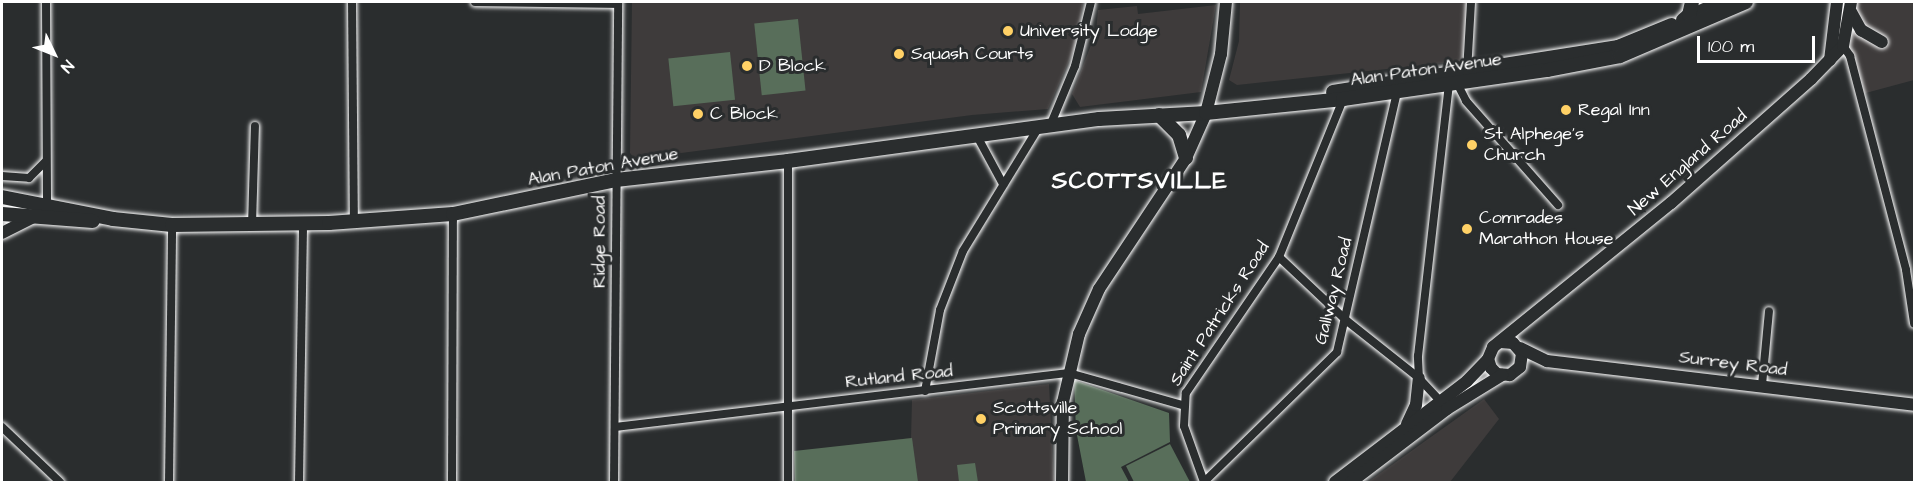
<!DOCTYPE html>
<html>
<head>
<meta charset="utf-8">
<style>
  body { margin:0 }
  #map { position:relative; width:1916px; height:484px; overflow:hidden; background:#2a2d2e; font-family:"Architects Daughter",sans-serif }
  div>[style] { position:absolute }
  .built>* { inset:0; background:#3e3b3b }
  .green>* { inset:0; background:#586e5a; transform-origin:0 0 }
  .roads { filter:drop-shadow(0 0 2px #fff) drop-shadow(0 0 2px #fff) }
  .street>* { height:8px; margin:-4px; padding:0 4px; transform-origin:4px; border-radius:4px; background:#2a2d2e }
  .secondary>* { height:12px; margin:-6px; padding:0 6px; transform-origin:6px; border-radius:6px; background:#2a2d2e }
  .primary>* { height:14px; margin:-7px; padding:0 7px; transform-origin:7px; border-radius:7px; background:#2a2d2e }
  .dots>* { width:16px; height:16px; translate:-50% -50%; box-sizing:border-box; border:3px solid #2a2d2e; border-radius:50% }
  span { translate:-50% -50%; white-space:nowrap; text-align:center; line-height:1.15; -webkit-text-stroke:6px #2a2d2e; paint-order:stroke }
  .poi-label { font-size:18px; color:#fff }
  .left { translate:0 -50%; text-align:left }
  .street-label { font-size:18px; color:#fff }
  .district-label { font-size:24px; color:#fff; font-weight:700; letter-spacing:1.5px }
  .frame { position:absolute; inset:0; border:3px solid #fff; pointer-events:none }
  .north { position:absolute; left:24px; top:24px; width:60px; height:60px; -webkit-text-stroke:4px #2a2d2e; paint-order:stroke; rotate:133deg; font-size:16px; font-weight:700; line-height:24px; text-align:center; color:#fff }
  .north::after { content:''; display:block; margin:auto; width:21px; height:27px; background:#fff; clip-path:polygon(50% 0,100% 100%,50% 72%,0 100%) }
  .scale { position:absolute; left:1697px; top:36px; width:118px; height:27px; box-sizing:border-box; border:3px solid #fff; border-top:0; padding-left:8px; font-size:18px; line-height:21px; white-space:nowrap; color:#fff; -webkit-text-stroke:4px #2a2d2e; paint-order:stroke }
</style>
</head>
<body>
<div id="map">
  <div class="built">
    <div style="clip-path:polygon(632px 2px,1083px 2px,1076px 45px,1048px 109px,972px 115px,635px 159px,630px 153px)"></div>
    <div style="clip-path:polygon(1240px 2px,1468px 2px,1462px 61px,1237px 85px,1229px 80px,1239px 41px)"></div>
    <div style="clip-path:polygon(1856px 2px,1914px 2px,1914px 80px,1862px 94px,1849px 50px)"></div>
    <div style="clip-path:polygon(1216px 5px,1201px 92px,1080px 107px,1072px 94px,1096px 32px,1098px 10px,1137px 6px,1138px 14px)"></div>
    <div style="clip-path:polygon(1049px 384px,1054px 482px,795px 482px,794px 452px,911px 438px,912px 400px)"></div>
    <div style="clip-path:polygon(1484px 399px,1499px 419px,1450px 482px,1368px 482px)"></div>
  </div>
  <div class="green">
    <div style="left:798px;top:19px;width:72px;height:44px;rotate:84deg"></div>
    <div style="left:730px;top:52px;width:48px;height:62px;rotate:84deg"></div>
    <div style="clip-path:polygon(1074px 380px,1169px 413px,1170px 442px,1121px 467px,1129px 482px,1086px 482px,1076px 430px)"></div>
    <div style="clip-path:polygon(912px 438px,918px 482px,795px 482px,794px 451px)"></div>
    <div style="clip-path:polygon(1170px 444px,1190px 482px,1134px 482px,1126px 466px)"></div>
    <div style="clip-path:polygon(975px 463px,978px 482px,959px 482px,957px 465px)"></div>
  </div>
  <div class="roads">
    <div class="street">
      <div style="left:46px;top:2px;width:202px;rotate:89.7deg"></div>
      <div style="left:352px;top:2px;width:219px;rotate:89.5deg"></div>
      <div style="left:475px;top:2px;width:143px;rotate:0.8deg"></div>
      <div style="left:1841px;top:43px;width:16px;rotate:55deg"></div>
      <div style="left:1850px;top:56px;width:221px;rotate:75.3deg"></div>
      <div style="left:1906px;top:270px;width:54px;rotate:81.4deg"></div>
      <div style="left:1467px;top:72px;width:70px;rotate:-86.7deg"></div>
      <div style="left:1458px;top:85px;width:18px;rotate:63deg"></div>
      <div style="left:1466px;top:101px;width:139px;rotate:48.5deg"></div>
      <div style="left:1050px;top:126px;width:65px;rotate:-67.4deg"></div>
      <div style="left:1075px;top:66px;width:66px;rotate:-76deg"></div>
      <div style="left:977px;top:136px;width:55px;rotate:61.6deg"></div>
      <div style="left:2px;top:176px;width:27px;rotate:4deg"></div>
      <div style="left:29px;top:178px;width:23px;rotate:-45deg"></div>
      <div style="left:252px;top:225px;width:99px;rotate:-88.3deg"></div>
      <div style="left:1279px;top:257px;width:93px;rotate:43.3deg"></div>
      <div style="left:1347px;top:321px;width:92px;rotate:38.4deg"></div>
      <div style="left:1762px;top:385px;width:74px;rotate:-84.6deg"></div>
      <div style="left:925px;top:391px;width:82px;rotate:-79.5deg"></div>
      <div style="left:940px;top:310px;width:63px;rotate:-68.7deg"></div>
      <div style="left:963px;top:251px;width:145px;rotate:-58.5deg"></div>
      <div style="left:1443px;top:404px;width:35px;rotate:-133deg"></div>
      <div style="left:1419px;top:378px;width:22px;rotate:-93deg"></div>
      <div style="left:1418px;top:356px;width:273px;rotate:-83.5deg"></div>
      <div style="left:2px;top:427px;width:80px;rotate:43.5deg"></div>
      <div style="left:615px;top:427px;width:457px;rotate:-6.8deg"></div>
      <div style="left:1069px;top:373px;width:117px;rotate:15.8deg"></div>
      <div style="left:169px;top:482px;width:257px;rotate:-89.3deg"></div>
      <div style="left:299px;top:482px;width:259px;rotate:-89.1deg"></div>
      <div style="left:452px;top:482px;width:268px;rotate:-89.8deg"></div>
      <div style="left:614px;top:482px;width:480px;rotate:-89.5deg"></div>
      <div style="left:788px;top:482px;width:321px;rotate:-90deg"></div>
      <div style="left:1204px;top:482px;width:186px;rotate:-44.3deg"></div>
      <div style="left:1337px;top:352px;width:267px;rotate:-77deg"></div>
      <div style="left:1204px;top:482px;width:59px;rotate:-109.7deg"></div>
      <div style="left:1184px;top:426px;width:33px;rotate:-87deg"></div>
      <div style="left:1186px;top:393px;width:165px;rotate:-55.6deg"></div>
      <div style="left:1279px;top:257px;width:170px;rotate:-67.9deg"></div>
    </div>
    <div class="secondary">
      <div style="left:1851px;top:12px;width:21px;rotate:61deg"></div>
      <div style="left:1861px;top:30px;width:24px;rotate:30deg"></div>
      <div style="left:1830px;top:60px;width:58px;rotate:-83.1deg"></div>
      <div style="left:2px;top:233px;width:34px;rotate:-27deg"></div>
      <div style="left:1500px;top:342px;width:13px;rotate:4deg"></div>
      <div style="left:1513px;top:343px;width:13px;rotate:48deg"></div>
      <div style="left:1522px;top:353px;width:14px;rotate:98deg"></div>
      <div style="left:1520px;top:367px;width:13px;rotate:141deg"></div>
      <div style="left:1510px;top:375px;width:13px;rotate:-176deg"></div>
      <div style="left:1497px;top:374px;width:8px;rotate:-135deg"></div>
      <div style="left:1491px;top:368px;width:9px;rotate:-108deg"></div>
      <div style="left:1488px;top:359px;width:13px;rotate:-67deg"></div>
      <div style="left:1493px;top:347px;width:229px;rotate:-39deg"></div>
      <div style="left:1671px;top:203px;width:187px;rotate:-41.5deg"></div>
      <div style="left:1811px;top:79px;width:46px;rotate:-45.9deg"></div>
      <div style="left:1843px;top:46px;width:45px;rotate:-79.7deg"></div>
      <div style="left:1520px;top:348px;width:30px;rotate:26deg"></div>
      <div style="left:1547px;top:361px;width:370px;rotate:6.8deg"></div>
      <div style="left:1407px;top:424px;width:21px;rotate:-65deg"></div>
      <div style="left:1416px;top:405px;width:27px;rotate:-84deg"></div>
      <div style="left:1062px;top:482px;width:80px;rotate:-89.3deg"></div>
      <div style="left:1063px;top:402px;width:70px;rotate:-76.8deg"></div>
      <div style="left:1079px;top:334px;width:49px;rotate:-66deg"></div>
      <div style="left:1099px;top:289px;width:157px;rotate:-56.4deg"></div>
      <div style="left:1186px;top:158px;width:49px;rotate:-66deg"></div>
      <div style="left:1206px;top:113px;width:61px;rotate:-75.7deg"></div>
      <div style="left:1221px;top:54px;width:52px;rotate:-84.5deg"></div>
      <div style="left:1335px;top:482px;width:166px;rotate:-37.4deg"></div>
      <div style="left:1467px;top:381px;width:30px;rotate:-46deg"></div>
      <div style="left:1351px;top:482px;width:121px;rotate:-37.2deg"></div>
      <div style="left:1447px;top:409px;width:65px;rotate:-31.7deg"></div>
    </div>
    <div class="primary">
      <div style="left:1698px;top:13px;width:27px;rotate:-24deg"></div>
      <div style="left:1683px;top:20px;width:8px;rotate:-40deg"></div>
      <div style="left:1689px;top:15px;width:13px;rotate:-77deg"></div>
      <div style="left:1333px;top:92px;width:289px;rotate:-9deg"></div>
      <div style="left:1618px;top:47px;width:58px;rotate:-22.2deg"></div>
      <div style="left:1159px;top:115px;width:28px;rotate:45deg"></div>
      <div style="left:1179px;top:135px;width:24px;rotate:73deg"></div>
      <div style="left:2px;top:197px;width:113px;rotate:11.2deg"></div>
      <div style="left:113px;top:219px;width:59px;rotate:5.8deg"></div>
      <div style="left:172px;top:225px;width:157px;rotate:-0.7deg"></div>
      <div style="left:329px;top:223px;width:124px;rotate:-4.2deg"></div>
      <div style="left:453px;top:214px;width:167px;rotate:-11.8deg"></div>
      <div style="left:616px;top:180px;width:173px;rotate:-6.3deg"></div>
      <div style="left:788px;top:161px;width:314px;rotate:-7.7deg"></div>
      <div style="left:1099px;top:119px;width:107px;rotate:-3.2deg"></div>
      <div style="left:1206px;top:113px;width:138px;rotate:-5.8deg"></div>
      <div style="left:1343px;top:99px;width:207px;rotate:-8.1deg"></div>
      <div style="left:1548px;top:70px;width:73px;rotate:-11deg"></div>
      <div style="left:1620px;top:56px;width:137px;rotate:-23.2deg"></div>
      <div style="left:2px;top:214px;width:91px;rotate:4.4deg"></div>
    </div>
  </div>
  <div class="dots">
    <div style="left:1008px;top:31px;background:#ffd166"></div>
    <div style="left:899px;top:54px;background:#ffd166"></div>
    <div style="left:747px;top:66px;background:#ffd166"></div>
    <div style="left:1566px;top:110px;background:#ffd166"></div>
    <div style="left:698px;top:114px;background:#ffd166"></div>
    <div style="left:1472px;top:145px;background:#ffd166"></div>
    <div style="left:1467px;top:229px;background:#ffd166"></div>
    <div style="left:981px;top:419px;background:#ffd166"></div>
  </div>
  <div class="poi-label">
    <span class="left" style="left:1020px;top:31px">University Lodge</span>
    <span class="left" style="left:911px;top:54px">Squash Courts</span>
    <span class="left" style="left:759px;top:66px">D Block</span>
    <span class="left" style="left:1578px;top:110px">Regal Inn</span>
    <span class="left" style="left:710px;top:114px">C Block</span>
    <span class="left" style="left:1484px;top:145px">St Alphege's<br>Church</span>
    <span class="left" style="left:1479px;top:229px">Comrades<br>Marathon House</span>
    <span class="left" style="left:993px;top:419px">Scottsville<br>Primary School</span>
  </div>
  <div class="street-label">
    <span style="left:1426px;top:70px;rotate:-8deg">Alan Paton Avenue</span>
    <span style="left:1688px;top:163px;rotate:-41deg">New England Road</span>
    <span style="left:603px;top:167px;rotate:-10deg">Alan Paton Avenue</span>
    <span style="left:600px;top:242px;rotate:-90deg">Ridge Road</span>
    <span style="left:1334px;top:291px;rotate:-76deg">Gallway Road</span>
    <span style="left:1220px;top:314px;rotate:-57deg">Saint Patricks Road</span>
    <span style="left:1733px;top:364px;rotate:7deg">Surrey Road</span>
    <span style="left:899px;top:377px;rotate:-6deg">Rutland Road</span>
  </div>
  <div class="district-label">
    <span style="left:1140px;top:182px">SCOTTSVILLE</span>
  </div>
  <div class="frame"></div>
  <div class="north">N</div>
  <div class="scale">100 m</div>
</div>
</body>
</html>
